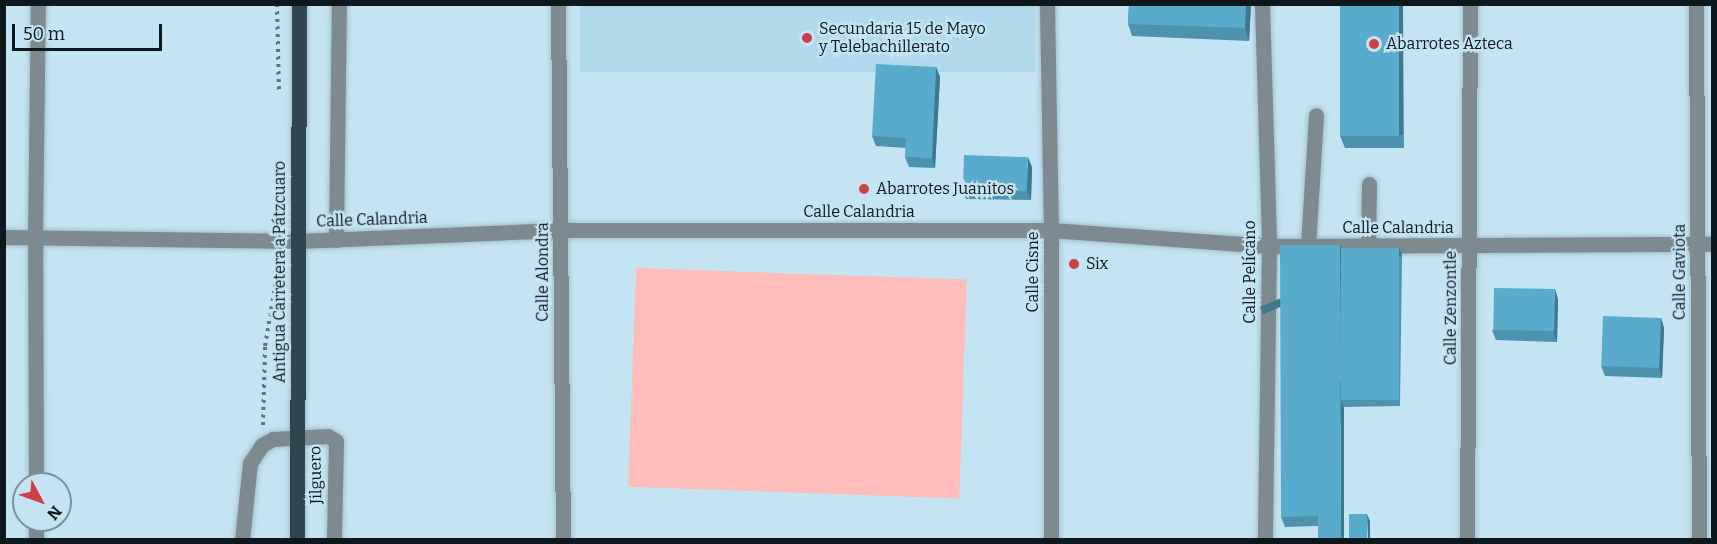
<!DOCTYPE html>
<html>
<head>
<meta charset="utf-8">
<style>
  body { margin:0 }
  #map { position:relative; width:1717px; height:544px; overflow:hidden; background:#c4e4f3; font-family:Bitter,serif }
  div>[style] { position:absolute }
  .built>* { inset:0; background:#b0d9eb; transform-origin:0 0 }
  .green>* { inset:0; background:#febcba; transform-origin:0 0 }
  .path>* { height:4px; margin-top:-2px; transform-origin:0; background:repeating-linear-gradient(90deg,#5f747e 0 3px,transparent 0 7.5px) }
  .roads { filter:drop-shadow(0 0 2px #a3bfcc) drop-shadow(0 0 2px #a3bfcc) }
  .minor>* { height:15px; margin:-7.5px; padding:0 7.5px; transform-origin:7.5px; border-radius:7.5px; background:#7d8a90 }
  .major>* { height:15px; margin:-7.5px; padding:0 7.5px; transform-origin:7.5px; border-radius:7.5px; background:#2f4650 }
  .wall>* { inset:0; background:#4d93af }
  .shaded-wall>* { inset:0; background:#3e788f; transform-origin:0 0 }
  .building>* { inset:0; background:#59abcc; transform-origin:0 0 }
  .dots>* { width:16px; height:16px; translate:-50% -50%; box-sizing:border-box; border:3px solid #c4e4f3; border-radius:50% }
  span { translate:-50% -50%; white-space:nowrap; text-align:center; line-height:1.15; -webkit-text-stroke:4.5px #c4e4f3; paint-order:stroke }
  .poi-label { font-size:16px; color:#0c181d }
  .left { translate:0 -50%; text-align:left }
  .street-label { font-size:16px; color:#0c181d }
  .frame { position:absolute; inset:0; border:6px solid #0c181d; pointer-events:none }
  .north { position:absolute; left:12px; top:472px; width:60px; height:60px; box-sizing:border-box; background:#c4e4f3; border:2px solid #7a929d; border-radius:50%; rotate:131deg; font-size:16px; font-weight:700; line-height:24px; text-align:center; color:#0c181d }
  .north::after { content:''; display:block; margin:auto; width:21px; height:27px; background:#ce3e47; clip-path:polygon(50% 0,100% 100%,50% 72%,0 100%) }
  .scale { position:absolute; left:12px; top:24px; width:150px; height:27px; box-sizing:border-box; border:3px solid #0c181d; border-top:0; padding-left:8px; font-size:18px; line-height:21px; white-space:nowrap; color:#0c181d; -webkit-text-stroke:4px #c4e4f3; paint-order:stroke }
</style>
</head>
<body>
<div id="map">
  <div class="built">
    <div style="left:580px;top:5px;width:455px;height:67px"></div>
  </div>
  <div class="green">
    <div style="left:636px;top:268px;width:331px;height:219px;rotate:2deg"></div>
  </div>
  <div class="path">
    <div style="left:277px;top:4px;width:90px;rotate:88.7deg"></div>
    <div style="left:263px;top:425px;width:79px;rotate:-88.5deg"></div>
    <div style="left:265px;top:346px;width:84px;rotate:-80.4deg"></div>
  </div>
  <div class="roads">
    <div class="minor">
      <div style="left:558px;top:4px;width:536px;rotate:89.47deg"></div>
      <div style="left:1047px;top:4px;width:226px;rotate:89deg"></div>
      <div style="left:1051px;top:230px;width:310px;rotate:90deg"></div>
      <div style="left:1262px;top:4px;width:242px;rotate:88.3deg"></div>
      <div style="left:1269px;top:246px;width:294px;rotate:90.8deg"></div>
      <div style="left:1696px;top:4px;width:536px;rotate:89.68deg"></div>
      <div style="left:4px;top:237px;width:294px;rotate:0.8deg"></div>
      <div style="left:298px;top:241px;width:263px;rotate:-2.4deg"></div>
      <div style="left:561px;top:230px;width:490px"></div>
      <div style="left:1051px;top:230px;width:219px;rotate:4.2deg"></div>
      <div style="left:1269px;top:246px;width:443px;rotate:-0.3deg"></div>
      <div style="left:336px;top:240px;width:236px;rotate:-89.3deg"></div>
      <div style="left:1308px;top:246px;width:131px;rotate:-86.5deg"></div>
      <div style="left:1368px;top:247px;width:63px;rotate:-89.1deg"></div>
      <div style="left:36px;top:484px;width:246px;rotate:-90.2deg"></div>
      <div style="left:35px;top:238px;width:234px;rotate:-89.3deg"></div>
      <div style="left:36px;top:520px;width:20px;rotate:90deg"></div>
      <div style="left:242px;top:540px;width:77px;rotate:-84.1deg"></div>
      <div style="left:250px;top:463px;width:22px;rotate:-56deg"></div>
      <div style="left:262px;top:445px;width:13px;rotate:-29deg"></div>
      <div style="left:273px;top:439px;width:55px;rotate:-3.1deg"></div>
      <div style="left:328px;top:436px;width:9px;rotate:32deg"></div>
      <div style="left:336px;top:441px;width:99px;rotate:91.2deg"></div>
      <div style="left:1467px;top:540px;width:536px;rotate:-89.68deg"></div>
    </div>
    <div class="major">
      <div style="left:297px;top:540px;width:536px;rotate:-89.79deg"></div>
    </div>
  </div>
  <div class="wall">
    <div style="clip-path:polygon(1129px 4px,1251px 4px,1249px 41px,1132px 36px,1128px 24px)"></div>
    <div style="clip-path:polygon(1340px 4px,1403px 4px,1404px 148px,1345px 148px,1340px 136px)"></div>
    <div style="clip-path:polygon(936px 67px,940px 77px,935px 168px,909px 167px,905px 157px,906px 148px,876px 146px,872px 136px)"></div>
    <div style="clip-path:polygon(1032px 167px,1031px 200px,966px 199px,963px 189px)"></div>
    <div style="clip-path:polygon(1399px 248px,1402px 255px,1400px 406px,1344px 407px,1318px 526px,1285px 527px,1281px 517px)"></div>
    <div style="clip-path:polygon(1558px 299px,1557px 342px,1496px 340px,1492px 330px)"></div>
    <div style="clip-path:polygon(1661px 318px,1664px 328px,1662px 378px,1605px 376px,1601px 366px)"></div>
  </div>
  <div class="shaded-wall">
    <div style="clip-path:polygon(1246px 4px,1251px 4px,1249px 41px,1245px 28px)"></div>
    <div style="left:1399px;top:4px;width:4px;height:131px"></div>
    <div style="clip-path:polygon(936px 67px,940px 77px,935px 168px,932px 158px)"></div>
    <div style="clip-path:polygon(1028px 157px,1032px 167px,1031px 200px,1027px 190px)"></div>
    <div style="clip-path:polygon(1340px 245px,1344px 255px,1341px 400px,1343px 407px,1344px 407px,1344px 540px,1341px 540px)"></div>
    <div style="left:1399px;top:248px;width:8px;height:151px;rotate:67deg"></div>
    <div style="clip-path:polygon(1555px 289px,1558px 299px,1557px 342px,1553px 332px)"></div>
    <div style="clip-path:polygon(1661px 318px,1664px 328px,1662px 378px,1659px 368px)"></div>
    <div style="clip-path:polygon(1367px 514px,1370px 521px,1370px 540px,1368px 540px)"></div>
  </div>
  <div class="building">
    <div style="clip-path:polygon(1129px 4px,1246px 4px,1245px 28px,1128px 24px)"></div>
    <div style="left:1340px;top:4px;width:59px;height:132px"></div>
    <div style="clip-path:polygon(876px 64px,936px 67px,932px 158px,905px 157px,906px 138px,872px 136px)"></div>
    <div style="left:964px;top:155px;width:64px;height:34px;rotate:2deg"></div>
    <div style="clip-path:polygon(1280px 245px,1340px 245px,1341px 540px,1318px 540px,1318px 516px,1281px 517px)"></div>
    <div style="left:1341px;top:248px;width:58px;height:152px"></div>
    <div style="left:1494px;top:288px;width:61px;height:42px;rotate:1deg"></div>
    <div style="left:1603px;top:316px;width:58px;height:50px;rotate:2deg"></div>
    <div style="left:1349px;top:514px;width:18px;height:26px"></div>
  </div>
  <div class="dots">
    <div style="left:807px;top:38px;background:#ce3e47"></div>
    <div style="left:1374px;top:44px;background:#ce3e47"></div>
    <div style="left:864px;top:189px;background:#ce3e47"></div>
    <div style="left:1074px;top:264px;background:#ce3e47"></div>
  </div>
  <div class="poi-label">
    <span class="left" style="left:819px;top:38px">Secundaria 15 de Mayo<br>y Telebachillerato</span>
    <span class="left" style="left:1386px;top:44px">Abarrotes Azteca</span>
    <span class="left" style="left:876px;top:189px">Abarrotes Juanitos</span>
    <span class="left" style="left:1086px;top:264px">Six</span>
  </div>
  <div class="street-label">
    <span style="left:859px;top:212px">Calle Calandria</span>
    <span style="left:372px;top:220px;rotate:-2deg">Calle Calandria</span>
    <span style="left:1398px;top:228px">Calle Calandria</span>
    <span style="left:280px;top:272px;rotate:-90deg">Antigua Carretera a Pátzcuaro</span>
    <span style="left:543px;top:272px;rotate:-90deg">Calle Alondra</span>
    <span style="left:1033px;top:272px;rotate:-90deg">Calle Cisne</span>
    <span style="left:1250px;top:272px;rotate:-90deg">Calle Pelícano</span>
    <span style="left:1680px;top:272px;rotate:-90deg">Calle Gaviota</span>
    <span style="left:1451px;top:308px;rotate:-90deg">Calle Zenzontle</span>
    <span style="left:316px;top:475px;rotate:-91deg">Jilguero</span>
  </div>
  <div class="frame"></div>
  <div class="north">N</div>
  <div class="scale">50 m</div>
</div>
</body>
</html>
